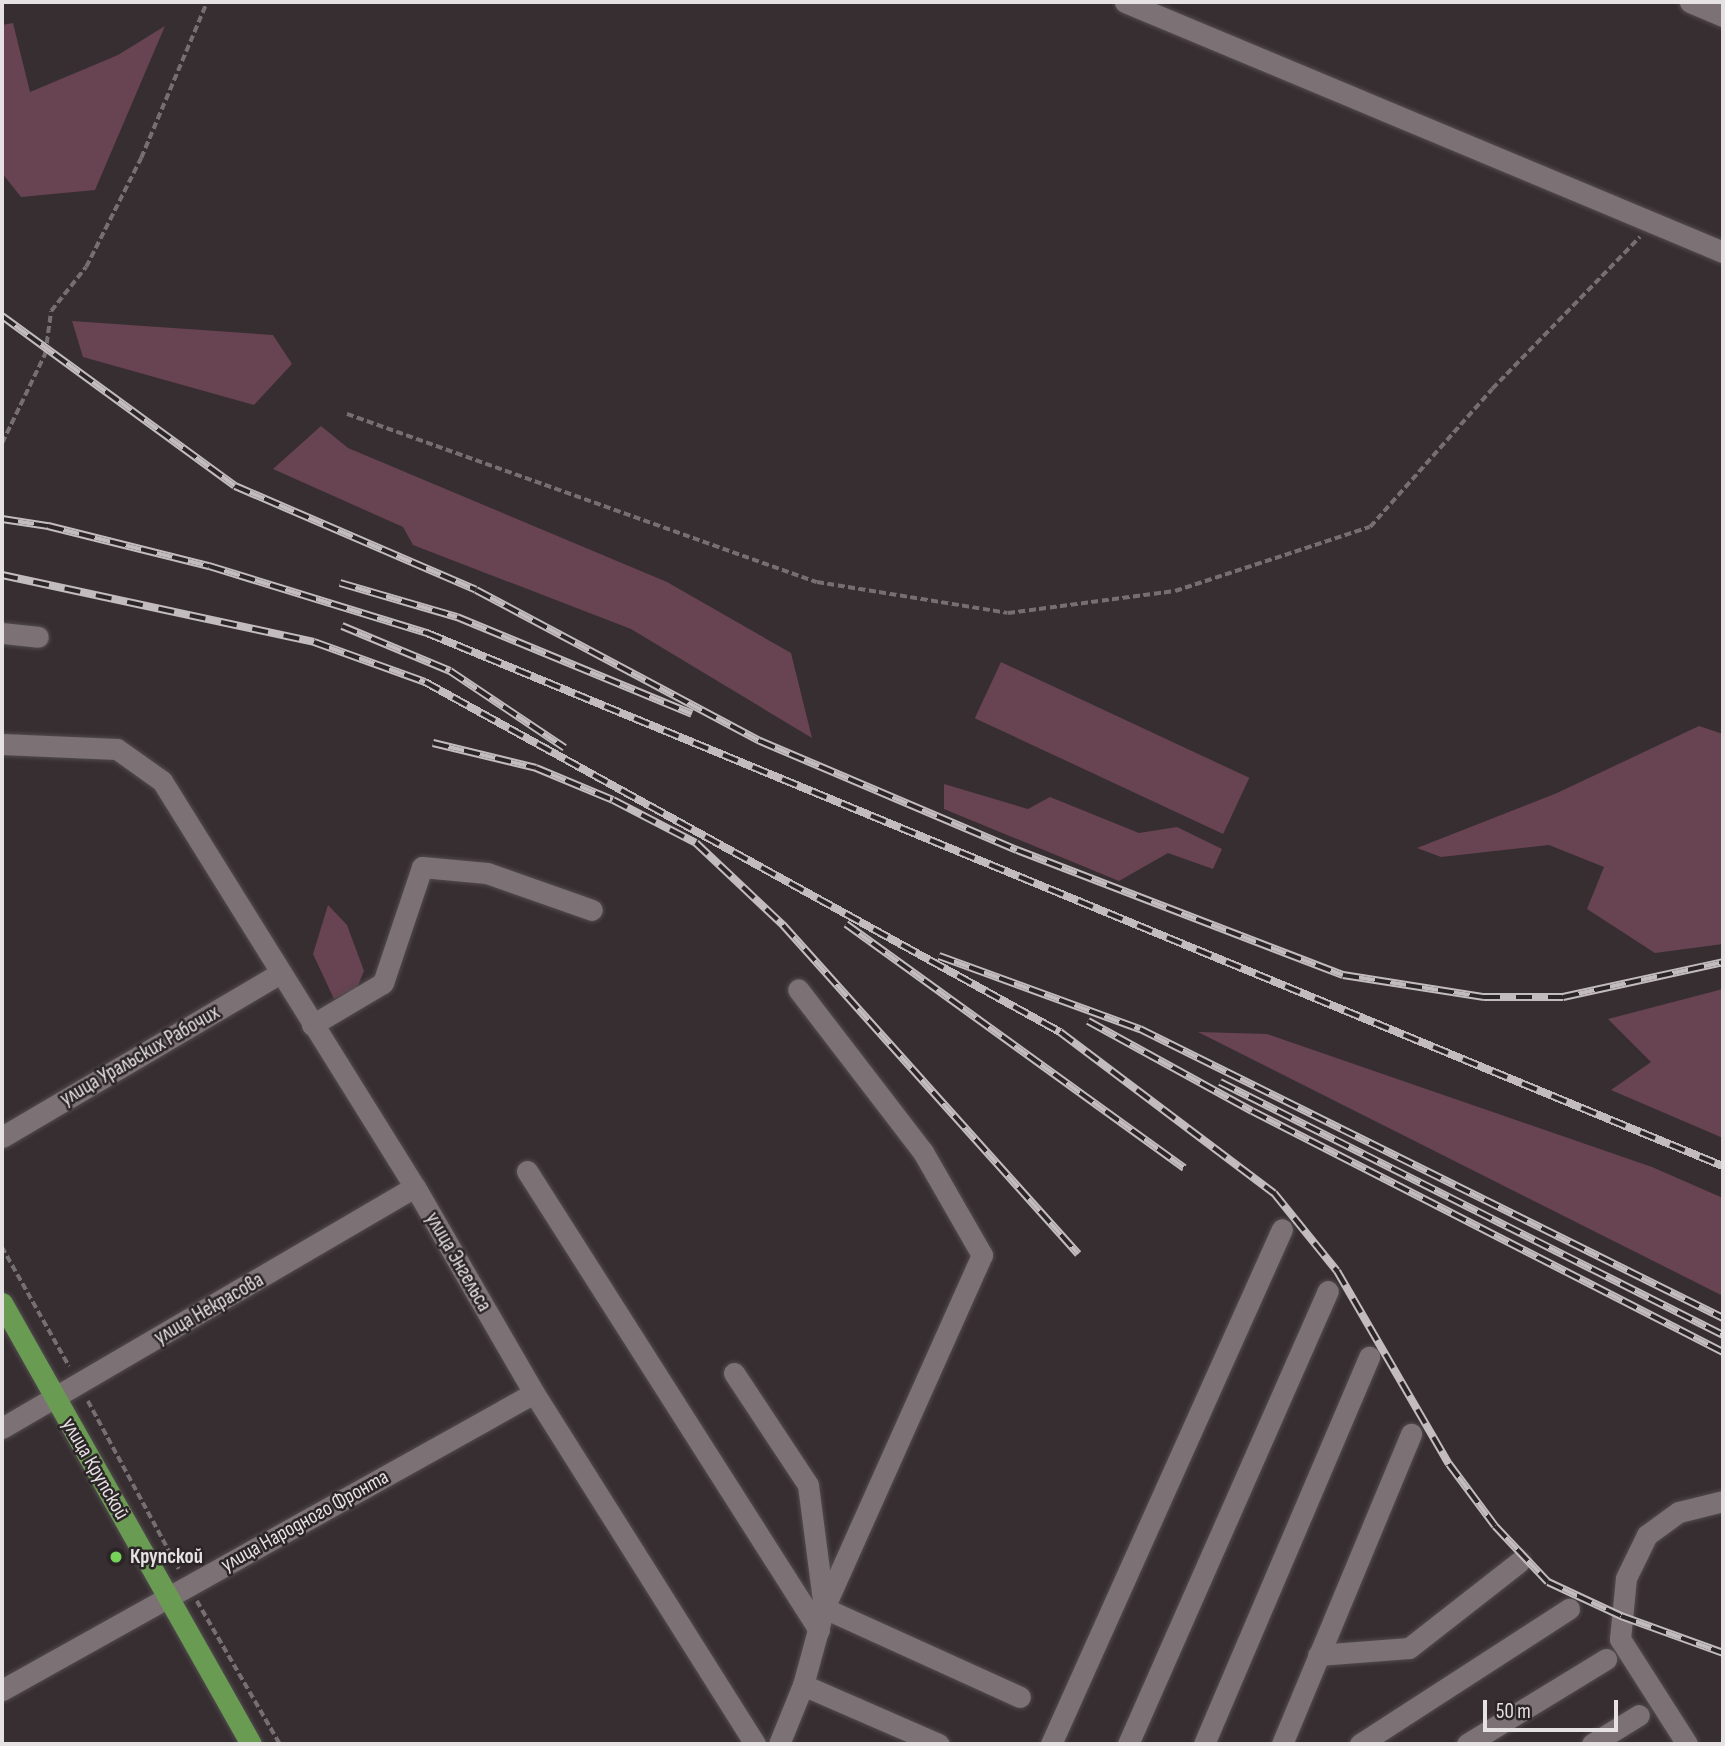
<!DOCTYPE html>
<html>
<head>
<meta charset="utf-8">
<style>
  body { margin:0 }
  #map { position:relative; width:1725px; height:1746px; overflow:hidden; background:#372e31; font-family:"Sofia Sans Condensed",sans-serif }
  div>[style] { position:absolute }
  .green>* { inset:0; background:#684351; transform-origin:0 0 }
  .path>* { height:3.5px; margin-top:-1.75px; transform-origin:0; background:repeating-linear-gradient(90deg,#766f71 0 7px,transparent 0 10.5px) }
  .roads { filter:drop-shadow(0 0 2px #524c4e) drop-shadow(0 0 2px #524c4e) }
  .minor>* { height:21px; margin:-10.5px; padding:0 10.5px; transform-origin:10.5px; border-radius:10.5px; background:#7c7275 }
  .major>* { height:21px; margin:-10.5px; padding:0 10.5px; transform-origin:10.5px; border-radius:10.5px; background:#6a9b53 }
  .rail>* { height:8px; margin-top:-4px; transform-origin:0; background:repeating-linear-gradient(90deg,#2c2527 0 16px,#c2bcbf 0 32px); box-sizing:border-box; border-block:2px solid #c2bcbf }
  .dots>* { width:19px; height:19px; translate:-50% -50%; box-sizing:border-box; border:4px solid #2c2527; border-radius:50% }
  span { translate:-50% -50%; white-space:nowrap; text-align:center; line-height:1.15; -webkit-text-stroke:5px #2c2527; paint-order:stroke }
  .street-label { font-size:21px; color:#e6e1e3 }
  .poi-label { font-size:21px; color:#e6e1e3; font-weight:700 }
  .left { translate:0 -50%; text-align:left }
  .frame { position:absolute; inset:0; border:4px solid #e6e1e3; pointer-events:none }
  .scale { position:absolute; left:1483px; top:1700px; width:135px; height:32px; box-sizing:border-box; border:4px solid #e6e1e3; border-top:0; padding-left:9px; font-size:21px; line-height:24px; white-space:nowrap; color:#e6e1e3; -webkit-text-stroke:5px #2c2527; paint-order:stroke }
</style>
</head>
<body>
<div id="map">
  <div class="green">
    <div style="clip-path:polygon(13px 23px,30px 92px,118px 55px,165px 26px,95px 190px,21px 197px,2px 173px,2px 25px)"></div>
    <div style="clip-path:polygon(72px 321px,273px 335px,292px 364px,254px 405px,83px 357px)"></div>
    <div style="clip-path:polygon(321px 426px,348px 448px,667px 582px,791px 653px,812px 738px,631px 629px,413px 545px,403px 527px,273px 469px)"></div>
    <div style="left:1001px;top:662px;width:274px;height:62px;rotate:25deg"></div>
    <div style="clip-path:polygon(1699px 726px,1723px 734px,1723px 944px,1655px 953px,1587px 909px,1604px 867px,1549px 845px,1441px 857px,1417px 848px,1557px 793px)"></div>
    <div style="clip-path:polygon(944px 784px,1028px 809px,1050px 797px,1139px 833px,1177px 827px,1222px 849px,1213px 869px,1168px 853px,1119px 881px,944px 809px)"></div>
    <div style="clip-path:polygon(328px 905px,347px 925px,364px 971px,357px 988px,334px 999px,313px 954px)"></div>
    <div style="clip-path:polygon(1723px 989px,1723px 1138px,1611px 1090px,1651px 1062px,1608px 1019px)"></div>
    <div style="clip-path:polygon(1198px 1032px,1267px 1034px,1652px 1167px,1723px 1198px,1723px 1296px)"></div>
  </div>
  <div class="path">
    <div style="left:347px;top:414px;width:499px;rotate:19.7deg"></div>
    <div style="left:817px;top:582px;width:193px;rotate:9.2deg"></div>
    <div style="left:1008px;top:613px;width:168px;rotate:-7.5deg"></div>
    <div style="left:1175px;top:591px;width:205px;rotate:-18.2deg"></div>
    <div style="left:1370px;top:527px;width:184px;rotate:-48.5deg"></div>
    <div style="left:1492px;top:389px;width:212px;rotate:-45.8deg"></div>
    <div style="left:2px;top:443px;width:99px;rotate:-64.2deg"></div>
    <div style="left:45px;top:354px;width:43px;rotate:-82.1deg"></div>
    <div style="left:51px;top:311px;width:56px;rotate:-51.5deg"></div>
    <div style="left:86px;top:267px;width:122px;rotate:-63.2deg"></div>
    <div style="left:141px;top:158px;width:169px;rotate:-67.1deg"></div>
    <div style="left:2px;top:1247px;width:137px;rotate:60.6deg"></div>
    <div style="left:88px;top:1401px;width:191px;rotate:61.6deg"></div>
    <div style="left:197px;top:1601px;width:165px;rotate:59.9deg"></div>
  </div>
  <div class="roads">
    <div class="minor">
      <div style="left:1125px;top:2px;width:648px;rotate:22.69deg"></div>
      <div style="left:1690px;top:2px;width:36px;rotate:23deg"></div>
      <div style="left:2px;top:633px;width:36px;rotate:6deg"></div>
      <div style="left:2px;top:744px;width:115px;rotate:2.5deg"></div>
      <div style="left:117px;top:749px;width:55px;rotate:35.4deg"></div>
      <div style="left:162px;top:781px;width:478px;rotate:58.1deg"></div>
      <div style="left:415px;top:1187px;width:238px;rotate:60deg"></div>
      <div style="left:534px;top:1393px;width:415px;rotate:57.8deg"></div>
      <div style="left:312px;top:1025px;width:82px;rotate:-30.6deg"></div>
      <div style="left:383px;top:983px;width:122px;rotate:-71.4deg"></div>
      <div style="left:422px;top:867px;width:65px;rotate:5.3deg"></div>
      <div style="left:487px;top:873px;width:111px;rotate:19.4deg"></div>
      <div style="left:2px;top:1137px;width:321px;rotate:-30.5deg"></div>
      <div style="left:527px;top:1171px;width:544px;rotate:57.54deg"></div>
      <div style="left:734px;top:1373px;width:134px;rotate:56.5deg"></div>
      <div style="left:808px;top:1485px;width:124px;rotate:82.6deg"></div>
      <div style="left:824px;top:1608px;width:215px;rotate:24.4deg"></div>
      <div style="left:2px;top:1428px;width:478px;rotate:-30.3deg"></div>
      <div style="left:1318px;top:1655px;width:91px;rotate:-4.4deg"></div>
      <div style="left:1409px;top:1648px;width:140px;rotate:-38deg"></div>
      <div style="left:803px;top:1685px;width:148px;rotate:23.5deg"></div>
      <div style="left:2px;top:1690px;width:609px;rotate:-29.17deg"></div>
      <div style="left:779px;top:1744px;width:64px;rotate:-67.9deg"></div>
      <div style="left:803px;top:1685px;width:80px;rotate:-74.7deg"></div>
      <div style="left:824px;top:1608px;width:387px;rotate:-65.9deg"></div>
      <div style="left:982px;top:1255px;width:119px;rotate:-119.8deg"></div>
      <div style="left:923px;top:1152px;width:205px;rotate:-127.5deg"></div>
      <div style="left:1051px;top:1744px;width:564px;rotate:-65.84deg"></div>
      <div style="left:1128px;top:1744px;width:495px;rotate:-66.2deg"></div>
      <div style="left:1204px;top:1744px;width:421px;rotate:-66.9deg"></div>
      <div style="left:1282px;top:1744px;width:336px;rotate:-67.4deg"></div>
      <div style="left:1360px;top:1744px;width:249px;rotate:-32.9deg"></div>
      <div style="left:1467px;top:1744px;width:163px;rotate:-31.4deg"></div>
      <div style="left:1592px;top:1744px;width:55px;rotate:-31.7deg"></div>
      <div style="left:1687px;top:1744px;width:125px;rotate:-122.5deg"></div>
      <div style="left:1620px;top:1639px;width:61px;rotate:-84.4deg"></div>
      <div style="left:1626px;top:1578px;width:48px;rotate:-64deg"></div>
      <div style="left:1647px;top:1535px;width:39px;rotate:-36deg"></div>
      <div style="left:1679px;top:1512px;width:45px;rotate:-14deg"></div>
    </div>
    <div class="major">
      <div style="left:2px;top:1303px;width:506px;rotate:60.55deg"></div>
    </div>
  </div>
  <div class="rail">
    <div style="left:2px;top:316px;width:288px;rotate:36.1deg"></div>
    <div style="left:235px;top:486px;width:262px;rotate:23.3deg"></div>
    <div style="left:476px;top:590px;width:322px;rotate:28deg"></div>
    <div style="left:760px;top:741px;width:279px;rotate:23deg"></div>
    <div style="left:1017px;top:850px;width:349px;rotate:21deg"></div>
    <div style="left:1343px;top:975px;width:143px;rotate:8.9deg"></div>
    <div style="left:1484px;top:997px;width:79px"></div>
    <div style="left:1563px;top:997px;width:164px;rotate:-12.3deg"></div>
    <div style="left:2px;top:519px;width:47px;rotate:8.7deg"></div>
    <div style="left:48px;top:526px;width:166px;rotate:14deg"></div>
    <div style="left:209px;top:566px;width:228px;rotate:17.1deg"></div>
    <div style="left:427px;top:633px;width:1401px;rotate:22.36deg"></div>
    <div style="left:2px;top:575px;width:319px;rotate:12.1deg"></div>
    <div style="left:314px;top:642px;width:118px;rotate:19.8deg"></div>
    <div style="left:425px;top:682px;width:725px;rotate:28.86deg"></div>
    <div style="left:1060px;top:1032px;width:268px;rotate:37deg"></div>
    <div style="left:1274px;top:1193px;width:100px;rotate:51.1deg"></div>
    <div style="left:1337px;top:1271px;width:223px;rotate:59.9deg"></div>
    <div style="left:1449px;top:1464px;width:77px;rotate:53.4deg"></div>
    <div style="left:1495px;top:1526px;width:77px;rotate:46.6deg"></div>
    <div style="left:1548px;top:1582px;width:81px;rotate:25deg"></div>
    <div style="left:1621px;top:1616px;width:109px;rotate:19.9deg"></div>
    <div style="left:340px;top:583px;width:122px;rotate:16.2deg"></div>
    <div style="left:457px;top:617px;width:254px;rotate:22.4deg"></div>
    <div style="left:342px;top:626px;width:117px;rotate:22.6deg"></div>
    <div style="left:450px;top:671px;width:138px;rotate:33.8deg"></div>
    <div style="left:433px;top:743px;width:106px;rotate:13.6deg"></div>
    <div style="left:536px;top:768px;width:83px;rotate:22.6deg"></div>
    <div style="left:613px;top:800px;width:93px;rotate:27.4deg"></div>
    <div style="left:696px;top:843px;width:120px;rotate:43.3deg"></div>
    <div style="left:783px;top:925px;width:442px;rotate:48.1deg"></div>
    <div style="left:846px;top:924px;width:417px;rotate:35.8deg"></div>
    <div style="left:939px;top:956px;width:214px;rotate:20deg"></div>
    <div style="left:1140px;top:1029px;width:651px;rotate:26.37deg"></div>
    <div style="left:1088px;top:1021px;width:187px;rotate:28.8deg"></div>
    <div style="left:1252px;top:1111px;width:529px;rotate:27.1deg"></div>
    <div style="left:1220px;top:1082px;width:563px;rotate:26.7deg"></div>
  </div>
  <div class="dots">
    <div style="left:116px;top:1557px;background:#77d259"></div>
  </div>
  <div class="street-label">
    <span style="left:140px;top:1056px;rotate:-30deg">улица Уральских Рабочих</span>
    <span style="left:458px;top:1262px;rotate:60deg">улица Энгельса</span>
    <span style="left:209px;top:1309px;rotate:-30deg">улица Некрасова</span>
    <span style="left:95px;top:1469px;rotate:60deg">улица Крупской</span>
    <span style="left:305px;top:1521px;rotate:-29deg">улица Народного Фронта</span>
  </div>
  <div class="poi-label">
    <span class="left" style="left:130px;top:1557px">Крупской</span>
  </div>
  <div class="frame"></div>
  <div class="scale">50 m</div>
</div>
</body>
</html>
